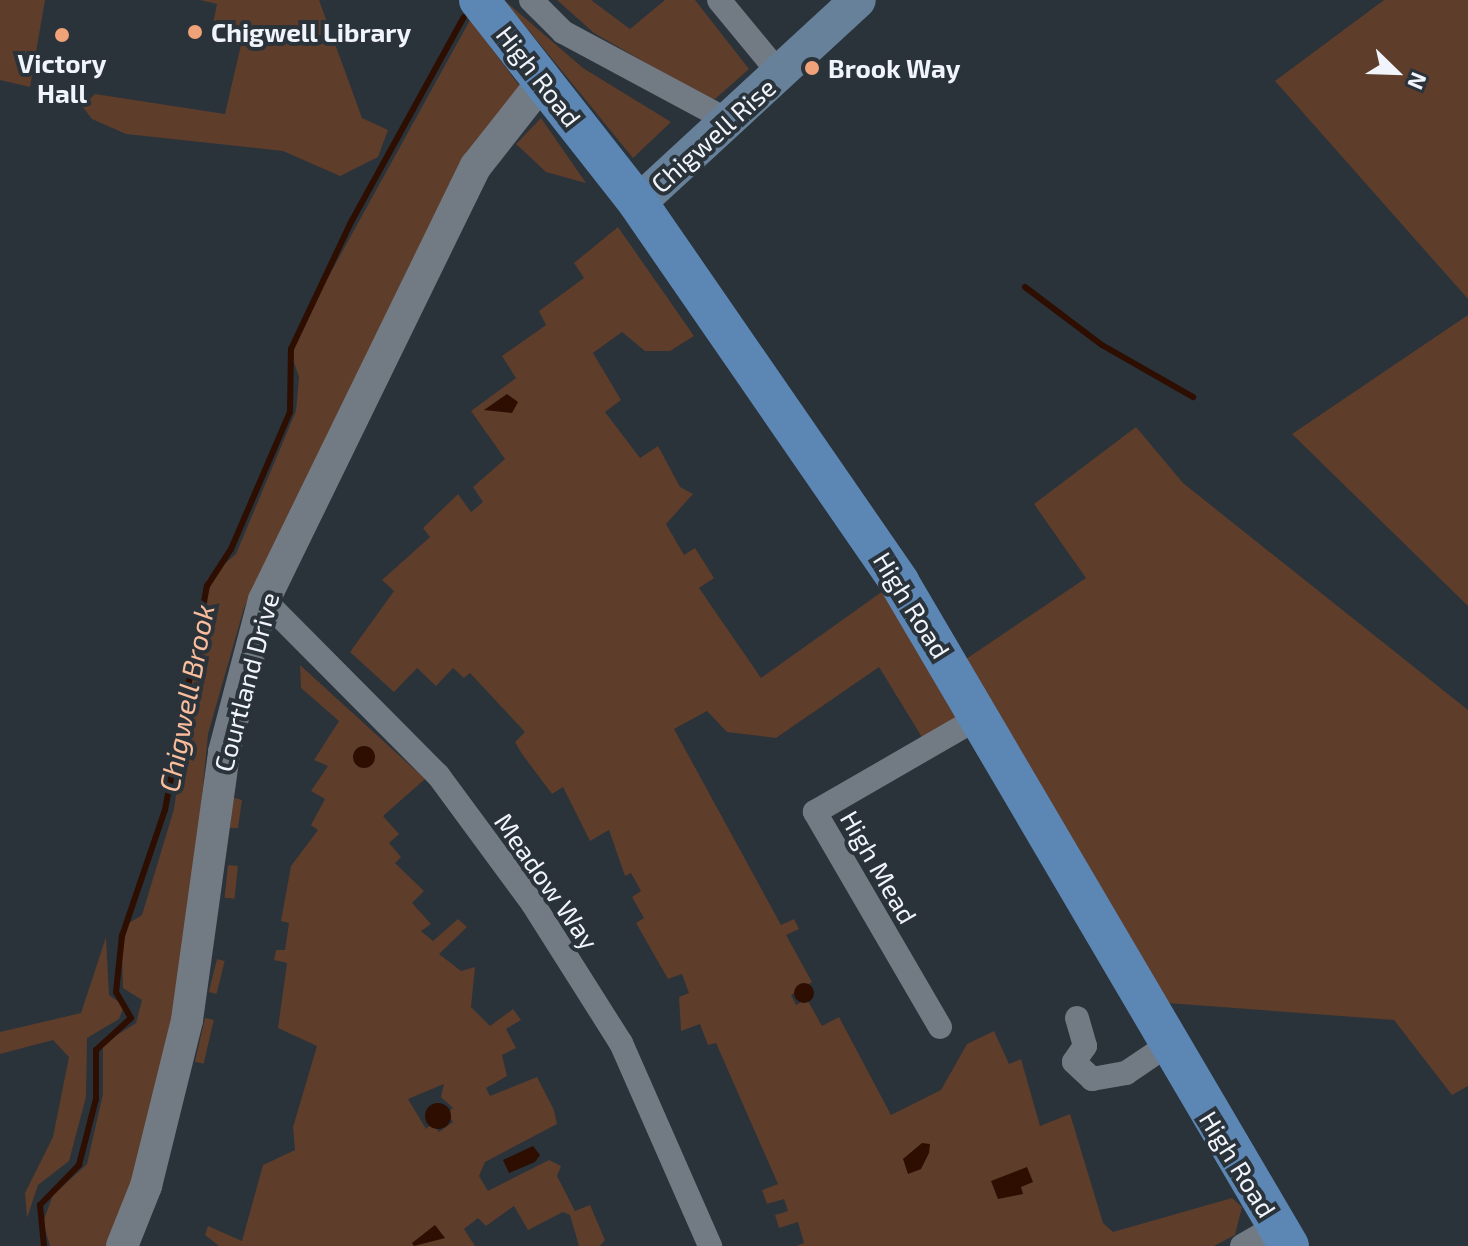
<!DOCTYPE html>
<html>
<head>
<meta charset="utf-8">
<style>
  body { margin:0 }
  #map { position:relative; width:1468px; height:1246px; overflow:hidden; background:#2a323a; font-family:"Exo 2",sans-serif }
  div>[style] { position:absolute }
  .green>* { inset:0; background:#5e3d2b; transform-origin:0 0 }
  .water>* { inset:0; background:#2d0e00 }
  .round { border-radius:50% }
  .stream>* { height:6px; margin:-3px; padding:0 3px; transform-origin:3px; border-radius:3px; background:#2d0e00 }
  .minor>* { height:24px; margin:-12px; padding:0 12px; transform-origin:12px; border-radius:12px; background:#727b84 }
  .tertiary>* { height:32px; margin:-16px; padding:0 16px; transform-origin:16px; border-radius:16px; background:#727b84 }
  .secondary>* { height:36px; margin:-18px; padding:0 18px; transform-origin:18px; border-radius:18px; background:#67819b }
  .primary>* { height:40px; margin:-20px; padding:0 20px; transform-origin:20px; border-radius:20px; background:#5c86b3 }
  .dots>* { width:22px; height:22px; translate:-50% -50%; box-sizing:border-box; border:4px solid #2a323a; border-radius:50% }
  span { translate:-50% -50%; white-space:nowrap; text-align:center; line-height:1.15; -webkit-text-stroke:8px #2a323a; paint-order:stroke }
  .poi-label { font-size:26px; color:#f1f5fb; font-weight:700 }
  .left { translate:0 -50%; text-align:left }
  .street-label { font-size:26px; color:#f1f5fb }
  .water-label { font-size:28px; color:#fbbe9d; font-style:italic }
  .north { position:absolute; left:1356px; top:32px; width:80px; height:80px; -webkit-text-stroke:6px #2a323a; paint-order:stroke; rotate:113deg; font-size:22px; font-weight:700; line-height:32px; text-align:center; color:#f1f5fb }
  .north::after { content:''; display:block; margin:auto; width:28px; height:36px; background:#f1f5fb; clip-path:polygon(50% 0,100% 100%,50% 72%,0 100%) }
</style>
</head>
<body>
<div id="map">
  <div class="green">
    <div style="clip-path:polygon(0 0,45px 0,30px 87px,0 80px)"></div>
    <div style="clip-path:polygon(200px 0,319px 0,362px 118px,388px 130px,378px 157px,340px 176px,283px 151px,126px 134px,92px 119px,82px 106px,95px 94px,225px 114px,243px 36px,212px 29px,217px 4px)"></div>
    <div style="clip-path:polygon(504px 0,583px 68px,671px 122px,633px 158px)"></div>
    <div style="clip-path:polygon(557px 0,591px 0,630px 29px,665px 0,695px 0,749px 69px,715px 99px,705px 97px,594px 33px)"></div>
    <div style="clip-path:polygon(1384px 0,1468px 0,1468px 299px,1275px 81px)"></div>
    <div style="clip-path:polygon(470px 20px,525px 93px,477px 139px,244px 608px,208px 734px,185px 974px,134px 1179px,109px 1246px,50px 1246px,43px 1222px,53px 1195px,87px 1164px,103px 1094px,103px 1044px,136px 1023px,142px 1000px,123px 988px,121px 928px,142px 915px,174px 809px,207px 579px,236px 554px,296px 411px,299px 377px,289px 348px)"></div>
    <div style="clip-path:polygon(541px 118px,586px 183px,546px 172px,516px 144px)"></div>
    <div style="clip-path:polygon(618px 227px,694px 336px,670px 351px,645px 351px,622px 332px,593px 353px,621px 400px,605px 412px,640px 458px,658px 446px,680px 487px,693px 494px,666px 524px,684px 555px,695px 548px,714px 578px,699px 588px,761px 678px,883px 591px,971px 722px,928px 747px,879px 667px,776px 738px,727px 732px,707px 711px,674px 729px,781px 925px,794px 919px,799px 929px,786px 935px,812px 982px,791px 995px,796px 1005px,807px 999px,822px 1026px,839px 1017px,891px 1115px,941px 1090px,967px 1044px,994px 1031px,1009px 1064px,1021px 1059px,1040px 1126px,1070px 1114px,1103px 1223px,1113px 1232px,1232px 1198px,1242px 1207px,1235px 1235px,1214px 1246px,796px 1246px,804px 1243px,798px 1222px,779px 1228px,775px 1215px,788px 1211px,784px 1199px,767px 1204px,762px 1190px,778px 1184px,716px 1043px,708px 1045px,700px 1024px,681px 1031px,679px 997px,689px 993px,682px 974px,668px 979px,636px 923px,644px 918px,632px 897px,641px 891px,631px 873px,625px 876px,609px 830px,590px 841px,563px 787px,552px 794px,522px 754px,515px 742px,525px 732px,470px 673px,464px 678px,453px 668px,436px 686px,417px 668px,394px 692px,350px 652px,394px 591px,382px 580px,430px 537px,423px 528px,458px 494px,471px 512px,483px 502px,473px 487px,505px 459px,471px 411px,516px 378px,502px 356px,546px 325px,539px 311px,584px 278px,574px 263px)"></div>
    <div style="clip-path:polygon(1468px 315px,1468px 606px,1292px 434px)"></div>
    <div style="clip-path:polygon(1136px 427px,1183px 483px,1468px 710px,1468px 1086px,1452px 1095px,1394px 1020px,1167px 1003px,966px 659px,1086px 578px,1034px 504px)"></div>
    <div style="clip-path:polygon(evenodd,300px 665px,425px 779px,383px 816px,399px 834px,389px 843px,401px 857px,395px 863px,424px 891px,412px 903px,431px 924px,421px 931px,433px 941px,458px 919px,467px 927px,439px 954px,461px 971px,475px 967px,471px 1007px,490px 1026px,513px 1009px,521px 1020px,506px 1029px,516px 1048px,502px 1055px,507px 1076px,486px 1088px,490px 1096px,537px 1077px,554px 1110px,557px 1124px,485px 1162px,479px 1176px,488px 1191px,549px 1160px,561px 1166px,557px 1176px,575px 1211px,590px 1205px,605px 1240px,600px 1246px,579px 1246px,570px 1215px,563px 1212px,528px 1230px,514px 1206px,486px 1226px,478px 1218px,464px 1229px,475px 1246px,219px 1246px,205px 1235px,208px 1226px,242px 1241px,263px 1165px,295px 1150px,293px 1127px,317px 1046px,278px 1028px,287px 963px,274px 960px,276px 950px,285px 950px,289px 923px,281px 921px,291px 866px,318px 830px,311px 825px,325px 799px,311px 791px,328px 766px,314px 760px,339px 721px,301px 688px,300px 665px,444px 1084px,441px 1097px,453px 1108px,447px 1113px,453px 1122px,439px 1132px,432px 1123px,426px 1129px,408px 1099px,444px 1084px)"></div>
    <div style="clip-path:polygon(232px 797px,242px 800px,238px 828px,230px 828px)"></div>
    <div style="left:228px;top:865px;width:10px;height:33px;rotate:6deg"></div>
    <div style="clip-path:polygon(106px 937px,109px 995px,124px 1006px,119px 1019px,87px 1038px,86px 1097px,69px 1161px,38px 1185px,27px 1218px,25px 1193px,53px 1137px,69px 1057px,53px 1040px,0 1054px,0 1032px,81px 1013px)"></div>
    <div style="left:217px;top:959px;width:8px;height:34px;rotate:14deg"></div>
    <div style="left:205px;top:1018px;width:9px;height:45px;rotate:13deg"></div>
  </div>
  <div class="water">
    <div style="clip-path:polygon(507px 394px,518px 402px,512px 413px,484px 410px)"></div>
    <div class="round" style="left:353px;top:746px;width:22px;height:22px"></div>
    <div class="round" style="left:794px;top:983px;width:20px;height:20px"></div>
    <div class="round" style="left:425px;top:1103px;width:26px;height:26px"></div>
    <div style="clip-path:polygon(922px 1143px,930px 1144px,929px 1153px,921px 1169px,908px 1174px,903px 1159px)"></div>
    <div style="clip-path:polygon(533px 1146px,540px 1155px,535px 1162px,509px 1173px,503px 1160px)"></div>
    <div style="clip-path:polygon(1027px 1167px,1033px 1182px,1021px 1187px,1023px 1194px,998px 1199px,991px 1181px)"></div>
    <div style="clip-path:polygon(435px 1225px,445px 1238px,414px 1246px,412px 1243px)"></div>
  </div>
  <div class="stream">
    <div style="left:1025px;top:287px;width:96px;rotate:37deg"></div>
    <div style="left:1102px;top:345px;width:105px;rotate:29.7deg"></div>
    <div style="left:44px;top:1246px;width:41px;rotate:-95.6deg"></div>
    <div style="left:40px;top:1205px;width:56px;rotate:-45.7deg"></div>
    <div style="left:79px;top:1165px;width:68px;rotate:-75.6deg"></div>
    <div style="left:96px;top:1099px;width:49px;rotate:-90deg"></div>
    <div style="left:96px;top:1050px;width:47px;rotate:-42.4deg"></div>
    <div style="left:131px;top:1018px;width:30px;rotate:-120deg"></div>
    <div style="left:116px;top:992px;width:56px;rotate:-83.9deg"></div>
    <div style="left:122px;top:936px;width:133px;rotate:-71.2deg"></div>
    <div style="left:165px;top:810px;width:228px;rotate:-79.4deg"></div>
    <div style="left:207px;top:586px;width:44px;rotate:-57deg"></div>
    <div style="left:231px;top:549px;width:149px;rotate:-66.7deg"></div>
    <div style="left:290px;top:412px;width:63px;rotate:-89.1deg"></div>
    <div style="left:291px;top:349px;width:138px;rotate:-64.7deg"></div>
    <div style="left:350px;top:224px;width:236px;rotate:-61.2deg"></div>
  </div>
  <div class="minor">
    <div style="left:531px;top:0;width:45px;rotate:45deg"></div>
    <div style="left:563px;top:32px;width:188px;rotate:28.2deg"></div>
    <div style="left:719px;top:0;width:96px;rotate:50.5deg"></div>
    <div style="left:264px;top:600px;width:247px;rotate:45.2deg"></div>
    <div style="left:438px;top:775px;width:160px;rotate:53.6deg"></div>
    <div style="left:533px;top:904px;width:165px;rotate:57.7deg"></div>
    <div style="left:621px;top:1043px;width:222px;rotate:66.3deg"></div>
    <div style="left:1077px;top:1018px;width:29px;rotate:74deg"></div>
    <div style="left:1085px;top:1046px;width:19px;rotate:125deg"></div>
    <div style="left:1074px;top:1062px;width:25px;rotate:43deg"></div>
    <div style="left:1092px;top:1079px;width:35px;rotate:-10deg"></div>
    <div style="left:1126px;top:1073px;width:48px;rotate:-34deg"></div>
    <div style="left:940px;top:1027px;width:249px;rotate:-120.2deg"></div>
    <div style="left:815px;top:812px;width:186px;rotate:-30deg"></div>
    <div style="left:1242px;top:1246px;width:39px;rotate:-30deg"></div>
  </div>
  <div class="tertiary">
    <div style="left:122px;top:1246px;width:65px;rotate:-68.2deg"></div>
    <div style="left:146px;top:1186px;width:171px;rotate:-76.1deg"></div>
    <div style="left:187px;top:1020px;width:271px;rotate:-82.1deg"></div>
    <div style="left:224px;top:752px;width:157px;rotate:-75.3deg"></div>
    <div style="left:264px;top:600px;width:483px;rotate:-64deg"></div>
    <div style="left:476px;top:166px;width:108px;rotate:-51.8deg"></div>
  </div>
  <div class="secondary">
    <div style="left:638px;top:203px;width:299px;rotate:-42.7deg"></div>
  </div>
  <div class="primary">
    <div style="left:479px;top:0;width:258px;rotate:51.9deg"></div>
    <div style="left:638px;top:203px;width:460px;rotate:55.4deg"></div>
    <div style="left:899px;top:582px;width:770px;rotate:59.57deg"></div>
  </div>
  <div class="dots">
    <div style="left:195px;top:32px;background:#f0a378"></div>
    <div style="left:62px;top:35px;background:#f0a378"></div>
    <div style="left:812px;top:68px;background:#f0a378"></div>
  </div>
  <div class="poi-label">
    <span class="left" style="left:211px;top:32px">Chigwell Library</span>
    <span style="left:62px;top:78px">Victory<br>Hall</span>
    <span class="left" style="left:828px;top:68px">Brook Way</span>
  </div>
  <div class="street-label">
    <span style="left:539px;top:76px;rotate:52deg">High Road</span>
    <span style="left:713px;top:135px;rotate:-42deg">Chigwell Rise</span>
    <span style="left:912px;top:605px;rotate:58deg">High Road</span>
    <span style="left:246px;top:682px;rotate:-75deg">Courtland Drive</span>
    <span style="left:879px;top:867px;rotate:60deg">High Mead</span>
    <span style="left:547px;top:881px;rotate:55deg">Meadow Way</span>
    <span style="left:1238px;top:1164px;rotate:58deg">High Road</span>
  </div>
  <div class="water-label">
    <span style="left:186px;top:698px;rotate:-79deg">Chigwell Brook</span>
  </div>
  <div class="north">N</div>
</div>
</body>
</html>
